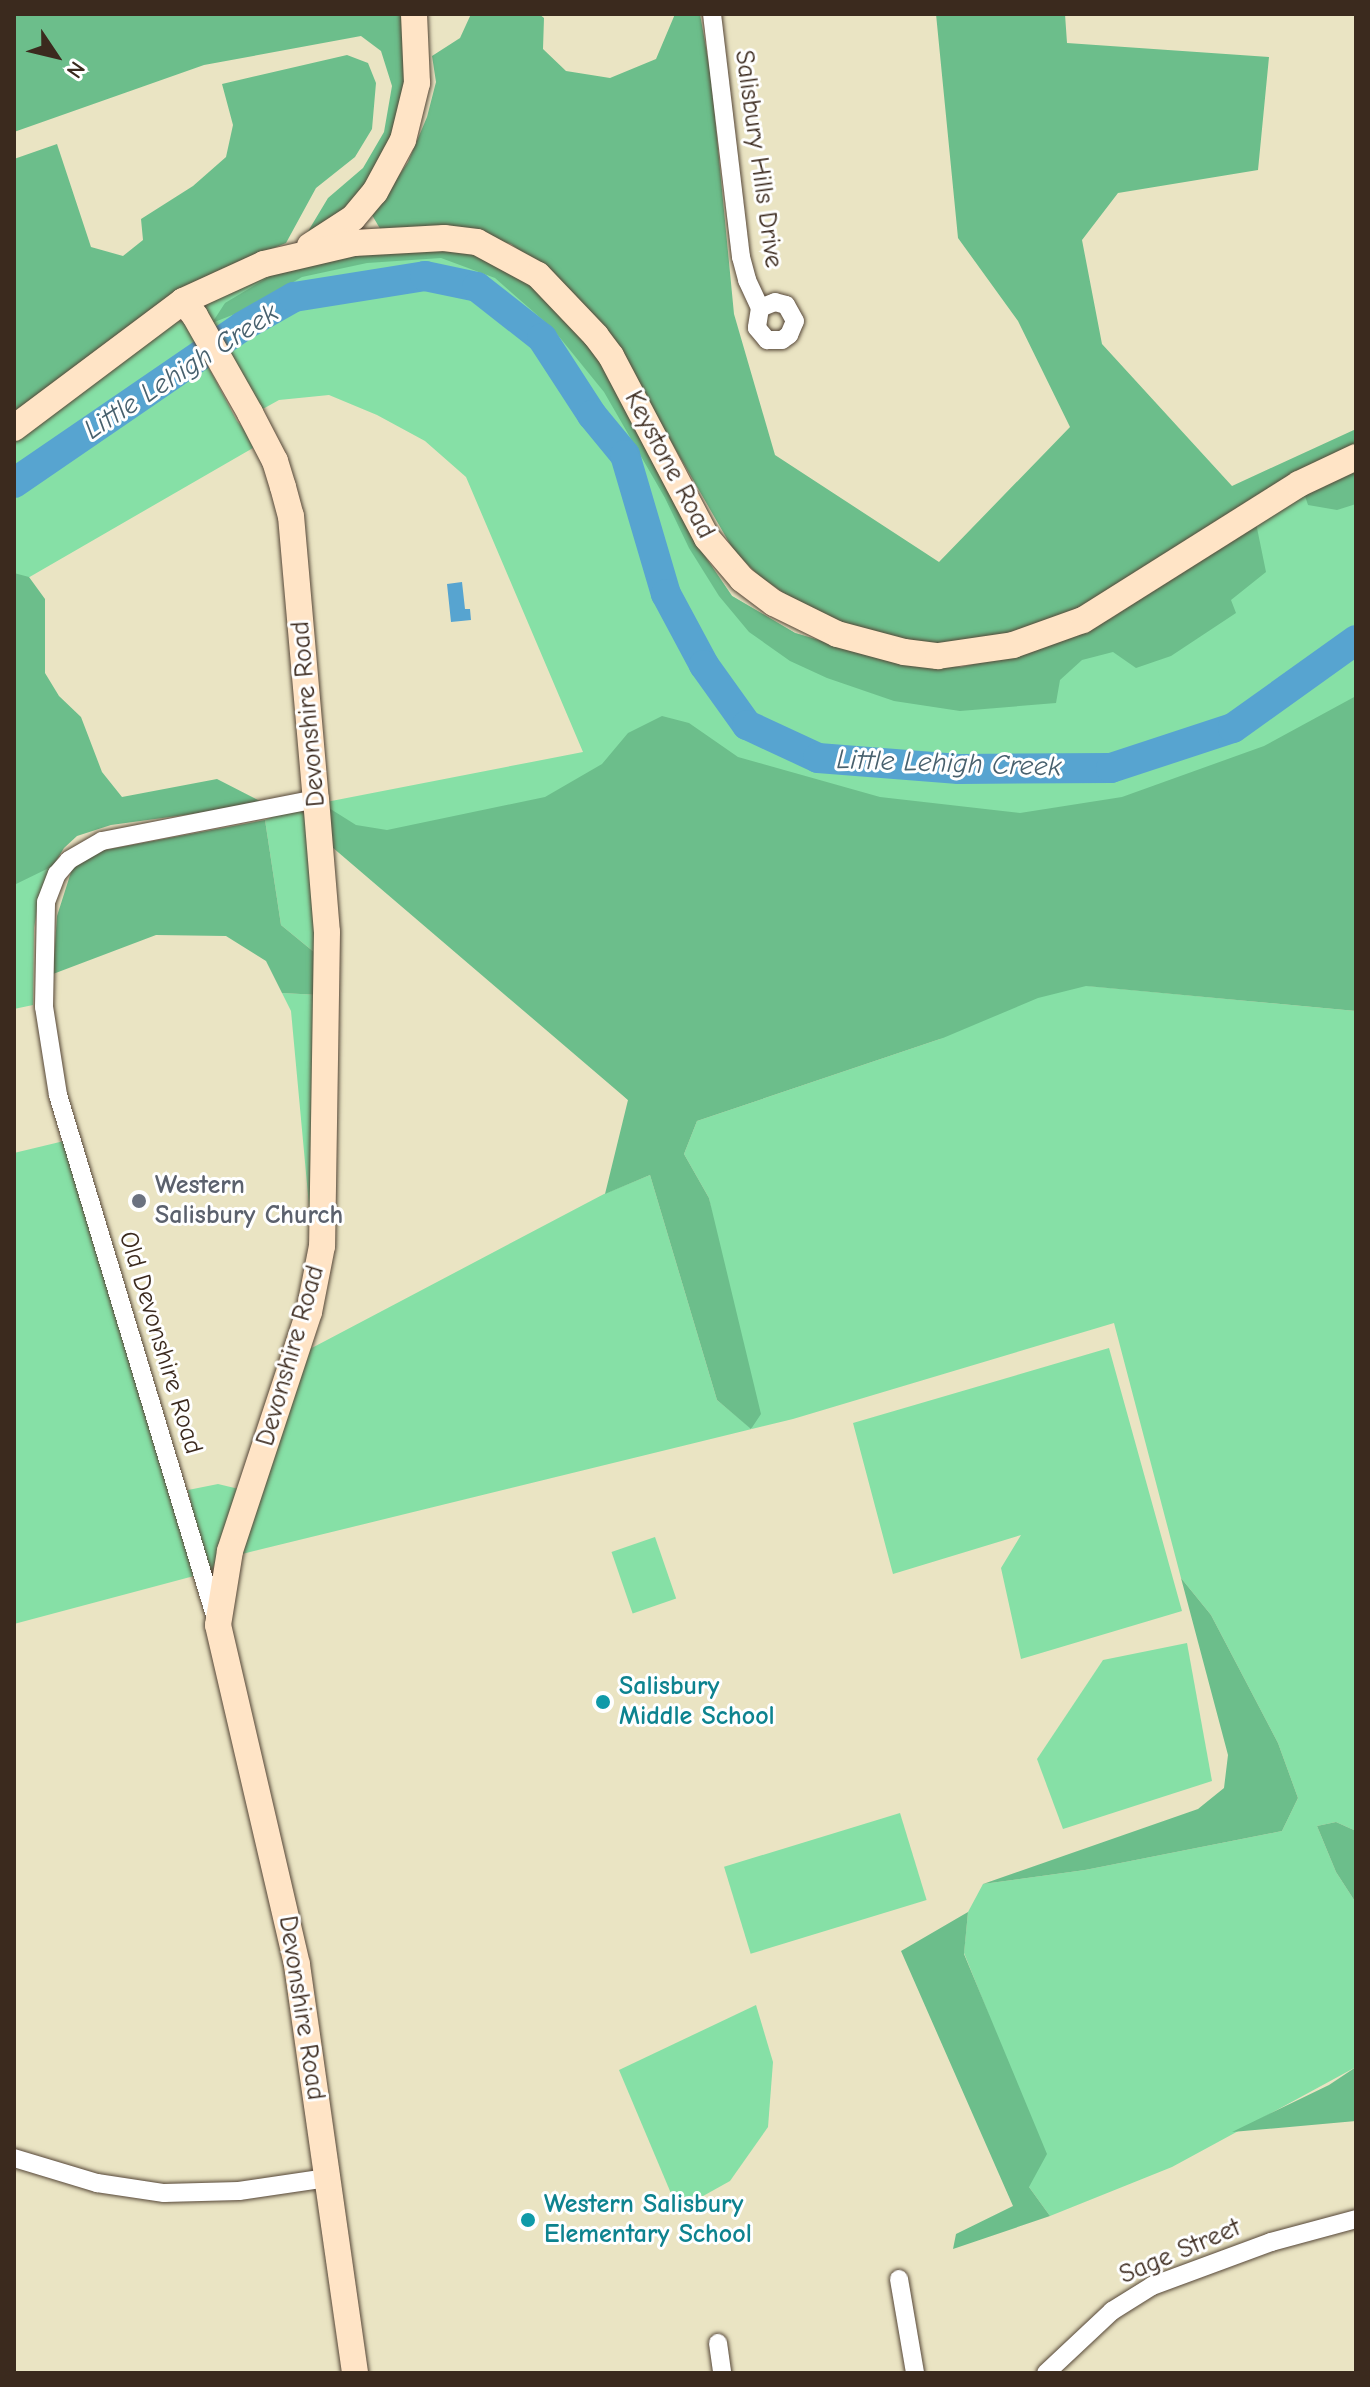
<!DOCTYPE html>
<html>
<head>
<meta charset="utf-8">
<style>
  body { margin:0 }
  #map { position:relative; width:1370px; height:2387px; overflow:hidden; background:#eae4c3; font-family:"Comic Neue",sans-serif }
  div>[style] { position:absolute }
  .green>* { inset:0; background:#86e0a6; transform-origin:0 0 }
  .forest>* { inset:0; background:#6cbe8b }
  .water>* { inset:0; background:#57a4d0 }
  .river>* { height:30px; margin:-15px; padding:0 15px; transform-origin:15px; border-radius:15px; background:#57a4d0 }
  .roads { filter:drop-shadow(0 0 2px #554637) drop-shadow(0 0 2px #554637) }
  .street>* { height:18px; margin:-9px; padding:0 9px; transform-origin:9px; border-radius:9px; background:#fff }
  .secondary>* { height:26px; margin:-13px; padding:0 13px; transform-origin:13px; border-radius:13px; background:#ffe4c6 }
  .dots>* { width:22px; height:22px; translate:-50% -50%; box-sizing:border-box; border:4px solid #fff; border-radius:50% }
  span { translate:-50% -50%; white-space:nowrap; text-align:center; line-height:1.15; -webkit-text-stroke:6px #fff; paint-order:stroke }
  .street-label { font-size:26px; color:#3b2a1e }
  .worship-label { font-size:26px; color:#5b616d; font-weight:700 }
  .left { translate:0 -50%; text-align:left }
  .culture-label { font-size:26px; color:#0d838f; font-weight:700 }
  .water-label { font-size:28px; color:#48616e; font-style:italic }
  .frame { position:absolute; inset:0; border:16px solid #3b2a1e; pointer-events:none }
  .north { position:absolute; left:16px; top:16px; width:80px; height:80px; -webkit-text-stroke:6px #fff; paint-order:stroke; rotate:125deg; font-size:22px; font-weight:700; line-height:32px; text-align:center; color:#3b2a1e }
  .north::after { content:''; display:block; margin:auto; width:28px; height:36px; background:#3b2a1e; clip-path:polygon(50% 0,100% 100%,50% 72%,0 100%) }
</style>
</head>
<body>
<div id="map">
  <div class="green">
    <div style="clip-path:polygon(476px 251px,565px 317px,700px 549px,732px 596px,795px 633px,875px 657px,961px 667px,1035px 651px,1110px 619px,1282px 506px,1356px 468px,1356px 919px,1089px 986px,1356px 1011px,1356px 1831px,1336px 1822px,1317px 1826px,1336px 1872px,1356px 1903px,1356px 2067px,1172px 2167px,1050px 2216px,1029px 2187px,988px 2013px,964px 1953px,968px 1912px,983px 1884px,1085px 1870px,1282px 1831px,1298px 1798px,1278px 1743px,1211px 1615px,1181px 1578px,1114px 1323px,793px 1419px,242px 1554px,308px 1350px,604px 1194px,650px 1175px,717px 1400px,752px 1429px,709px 1198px,684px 1154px,697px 1121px,943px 1038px,628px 1100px,321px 803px,583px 752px,466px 477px,425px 441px,377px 415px,329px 395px,279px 400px,261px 410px,201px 304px,282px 269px)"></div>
    <div style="clip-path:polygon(184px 321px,237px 421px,258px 445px,14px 586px,14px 439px,169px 322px)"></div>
    <div style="clip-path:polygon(14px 767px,53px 866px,40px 893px,34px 928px,33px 1005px,14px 1009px)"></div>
    <div style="clip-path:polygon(292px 809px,301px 810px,310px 820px,320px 957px,281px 925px,265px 820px)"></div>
    <div style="clip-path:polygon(282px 993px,319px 995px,311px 1227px,291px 1011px)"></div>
    <div style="clip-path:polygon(64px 1141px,194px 1576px,14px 1624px,14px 1153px)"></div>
    <div style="clip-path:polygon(1109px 1348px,1182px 1611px,1021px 1659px,1001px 1568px,1021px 1535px,893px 1574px,853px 1423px)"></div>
    <div style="clip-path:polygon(218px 1484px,243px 1490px,212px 1570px,208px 1569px,202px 1555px,188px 1490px)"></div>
    <div style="left:655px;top:1537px;width:65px;height:46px;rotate:71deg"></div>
    <div style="clip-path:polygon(1187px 1643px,1212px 1781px,1063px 1829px,1037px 1759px,1103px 1660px)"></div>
    <div style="left:900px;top:1813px;width:91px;height:184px;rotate:73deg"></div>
    <div style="clip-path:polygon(756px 2005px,773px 2062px,768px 2127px,730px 2181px,678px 2210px,619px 2070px)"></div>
  </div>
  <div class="forest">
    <div style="clip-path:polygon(14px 14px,404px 14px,408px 89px,396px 135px,350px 209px,301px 243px,328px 198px,363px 168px,384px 132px,392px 86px,381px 51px,361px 36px,204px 65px,14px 132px)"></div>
    <div style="clip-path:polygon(471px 14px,539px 14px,544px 18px,543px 49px,566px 71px,610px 78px,656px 59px,675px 14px,700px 14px,711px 76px,734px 314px,775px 455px,939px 562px,1070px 427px,1018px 321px,958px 238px,936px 14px,1065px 14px,1067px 43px,1269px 57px,1258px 170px,1118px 193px,1082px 240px,1102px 344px,1232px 486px,1356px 429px,1356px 448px,1067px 617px,971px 644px,921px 646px,869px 635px,810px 611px,759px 576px,734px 551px,639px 386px,569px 289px,511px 244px,456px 229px,382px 232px,372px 215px,408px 162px,427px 117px,436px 82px,432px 56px,460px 38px)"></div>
    <div style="clip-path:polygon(347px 55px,368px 63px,376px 83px,372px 129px,355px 157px,316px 188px,286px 243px,215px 272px,172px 296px,14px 418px,14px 159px,57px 144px,91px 247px,123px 256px,143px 240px,141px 219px,193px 186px,226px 157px,233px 125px,222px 84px)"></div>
    <div style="clip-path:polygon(442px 249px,476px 251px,534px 286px,597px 355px,700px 549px,732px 596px,795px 633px,875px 657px,961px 667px,1035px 651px,1110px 619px,1256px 523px,1266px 572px,1231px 600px,1236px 613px,1171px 656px,1136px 668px,1113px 652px,1082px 660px,1060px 680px,1056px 703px,960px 711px,894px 701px,827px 678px,790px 661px,749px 632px,719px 596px,689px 548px,665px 498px,604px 392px,552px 328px,495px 278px,441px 258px,367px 263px,302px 277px,245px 310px,212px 323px,225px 303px,282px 269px,363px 253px)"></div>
    <div style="clip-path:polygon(1356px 468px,1356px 504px,1337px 510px,1308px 505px,1304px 493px)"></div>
    <div style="clip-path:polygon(14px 573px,29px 577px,45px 599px,45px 673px,59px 696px,81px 717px,102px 772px,122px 797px,217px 779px,266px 804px,111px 825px,77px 836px,64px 848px,53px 866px,14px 885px)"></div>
    <div style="clip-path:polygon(1356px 696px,1356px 1011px,1086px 986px,1038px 998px,943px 1038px,697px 1121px,684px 1154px,709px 1198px,761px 1414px,751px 1429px,717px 1400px,650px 1175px,605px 1194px,628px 1100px,325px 841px,321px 803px,356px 825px,387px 830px,545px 797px,602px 764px,628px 733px,662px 716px,689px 723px,738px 757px,880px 797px,1020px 813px,1122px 797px,1264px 746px)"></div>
    <div style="clip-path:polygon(265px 820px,281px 925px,320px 957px,319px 995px,282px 993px,266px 961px,226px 936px,156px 935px,53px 974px,57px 916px,72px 869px,89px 853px)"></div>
    <div style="clip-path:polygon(1181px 1578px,1211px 1615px,1278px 1743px,1298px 1798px,1282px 1831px,1085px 1870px,983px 1884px,1198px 1809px,1224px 1788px,1228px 1755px)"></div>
    <div style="clip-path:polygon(1336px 1822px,1356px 1831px,1356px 1903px,1336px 1872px,1317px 1826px)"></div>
    <div style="clip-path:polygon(968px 1912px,964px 1954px,1047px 2154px,1029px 2187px,1050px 2216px,953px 2249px,956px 2234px,1013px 2206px,901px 1951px)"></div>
    <div style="clip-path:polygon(1356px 2067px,1356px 2121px,1232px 2132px,1329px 2085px)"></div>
  </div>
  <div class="water">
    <div style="clip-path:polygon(462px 582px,465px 609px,470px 609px,471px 620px,451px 622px,447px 584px)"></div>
  </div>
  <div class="river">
    <div style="left:14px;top:483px;width:278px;rotate:-34.4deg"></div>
    <div style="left:243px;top:326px;width:59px;rotate:-29.6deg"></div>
    <div style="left:294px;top:297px;width:133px;rotate:-9.1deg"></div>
    <div style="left:425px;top:276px;width:53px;rotate:11.9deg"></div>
    <div style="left:477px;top:287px;width:83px;rotate:38.1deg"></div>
    <div style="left:542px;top:338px;width:92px;rotate:57deg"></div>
    <div style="left:592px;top:415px;width:52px;rotate:50.5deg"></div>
    <div style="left:625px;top:455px;width:145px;rotate:73.6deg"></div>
    <div style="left:666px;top:594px;width:81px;rotate:61.8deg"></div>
    <div style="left:704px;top:665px;width:74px;rotate:54.4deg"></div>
    <div style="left:747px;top:725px;width:78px;rotate:24.9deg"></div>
    <div style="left:818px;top:758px;width:141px;rotate:4.5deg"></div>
    <div style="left:959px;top:769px;width:152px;rotate:-0.4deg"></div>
    <div style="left:1111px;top:768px;width:128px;rotate:-18.2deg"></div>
    <div style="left:1233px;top:728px;width:151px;rotate:-35.6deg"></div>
  </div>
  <div class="roads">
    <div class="street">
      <div style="left:712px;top:14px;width:245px;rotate:83.2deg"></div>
      <div style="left:741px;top:257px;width:24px;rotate:75deg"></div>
      <div style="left:747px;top:280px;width:31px;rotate:65deg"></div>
      <div style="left:760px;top:308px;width:20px;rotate:99deg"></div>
      <div style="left:757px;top:328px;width:16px;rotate:50deg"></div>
      <div style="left:767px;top:340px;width:15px"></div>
      <div style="left:782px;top:340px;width:9px;rotate:-36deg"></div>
      <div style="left:789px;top:335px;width:15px;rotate:-67deg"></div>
      <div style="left:795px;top:321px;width:18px;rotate:-119deg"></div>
      <div style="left:786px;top:305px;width:11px;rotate:-165deg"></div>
      <div style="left:775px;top:302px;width:16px;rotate:158deg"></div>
      <div style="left:216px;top:1619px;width:547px;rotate:-106.78deg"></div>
      <div style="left:58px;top:1095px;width:89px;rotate:-99deg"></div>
      <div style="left:44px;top:1007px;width:105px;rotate:-88.9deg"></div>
      <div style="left:46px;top:902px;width:30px;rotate:-69deg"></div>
      <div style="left:57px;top:874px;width:18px;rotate:-49deg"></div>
      <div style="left:69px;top:860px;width:38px;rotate:-30deg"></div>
      <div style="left:102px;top:841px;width:218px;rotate:-11.1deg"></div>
      <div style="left:14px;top:2158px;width:87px;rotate:16.8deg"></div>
      <div style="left:97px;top:2183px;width:68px;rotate:8.5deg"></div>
      <div style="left:164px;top:2193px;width:75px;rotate:-1.5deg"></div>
      <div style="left:239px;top:2191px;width:89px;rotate:-8.4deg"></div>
      <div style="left:899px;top:2279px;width:95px;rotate:80.3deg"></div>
      <div style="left:718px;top:2343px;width:30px;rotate:82deg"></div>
      <div style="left:1046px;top:2373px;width:91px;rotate:-43.2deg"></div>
      <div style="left:1112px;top:2311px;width:47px;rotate:-32deg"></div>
      <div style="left:1152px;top:2286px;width:127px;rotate:-20.3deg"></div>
      <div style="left:1271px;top:2242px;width:88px;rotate:-15.1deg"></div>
    </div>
    <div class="secondary">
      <div style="left:310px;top:246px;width:51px;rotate:-33.1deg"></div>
      <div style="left:353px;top:218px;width:34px;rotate:-50deg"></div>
      <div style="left:375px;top:192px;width:59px;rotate:-61.7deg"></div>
      <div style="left:403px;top:140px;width:59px;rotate:-76.2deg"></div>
      <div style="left:417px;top:83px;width:69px;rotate:-92.5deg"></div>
      <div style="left:183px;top:301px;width:19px;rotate:51deg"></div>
      <div style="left:195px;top:316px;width:112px;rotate:60.4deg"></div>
      <div style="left:250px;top:413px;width:54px;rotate:62.5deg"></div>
      <div style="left:275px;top:461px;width:27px;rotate:73deg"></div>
      <div style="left:283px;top:487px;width:30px;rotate:75deg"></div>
      <div style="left:291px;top:516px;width:284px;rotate:85deg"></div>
      <div style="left:316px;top:799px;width:133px;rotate:85.3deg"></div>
      <div style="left:327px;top:932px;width:314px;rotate:90.9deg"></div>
      <div style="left:322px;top:1246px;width:67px;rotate:101.1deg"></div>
      <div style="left:309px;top:1312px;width:252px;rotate:108.3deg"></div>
      <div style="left:230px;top:1551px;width:75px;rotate:99.2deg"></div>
      <div style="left:218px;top:1625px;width:349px;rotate:76.9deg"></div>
      <div style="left:297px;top:1965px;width:412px;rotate:81.9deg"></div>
      <div style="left:14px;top:428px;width:211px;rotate:-36.9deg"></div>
      <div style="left:183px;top:301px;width:89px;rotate:-24.6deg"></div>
      <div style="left:264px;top:264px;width:92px;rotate:-13.1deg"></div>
      <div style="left:354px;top:243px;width:90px;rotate:-3.2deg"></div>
      <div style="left:444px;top:238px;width:33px;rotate:7deg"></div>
      <div style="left:477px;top:242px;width:69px;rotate:28.4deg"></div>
      <div style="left:538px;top:275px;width:84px;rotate:46.4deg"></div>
      <div style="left:596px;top:336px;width:25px;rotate:53deg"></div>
      <div style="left:611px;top:356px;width:206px;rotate:62.2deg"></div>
      <div style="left:707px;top:538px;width:54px;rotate:49.5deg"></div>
      <div style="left:742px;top:579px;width:40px;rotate:37deg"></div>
      <div style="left:774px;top:603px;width:70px;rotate:26.2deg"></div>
      <div style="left:837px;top:634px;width:69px;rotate:15deg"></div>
      <div style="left:904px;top:652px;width:34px;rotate:7deg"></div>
      <div style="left:938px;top:656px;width:76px;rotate:-8.3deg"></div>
      <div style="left:1013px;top:645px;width:74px;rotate:-19.7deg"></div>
      <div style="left:1083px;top:620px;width:255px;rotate:-32.2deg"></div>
      <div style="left:1299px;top:484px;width:63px;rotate:-25.3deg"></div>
    </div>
  </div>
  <div class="dots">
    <div style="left:139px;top:1201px;background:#6b7280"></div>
    <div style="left:603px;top:1702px;background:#0f9aa8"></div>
    <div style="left:528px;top:2220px;background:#0f9aa8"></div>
  </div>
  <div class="street-label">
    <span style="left:758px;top:159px;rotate:82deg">Salisbury Hills Drive</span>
    <span style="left:669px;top:465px;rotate:62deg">Keystone Road</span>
    <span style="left:309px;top:714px;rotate:-95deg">Devonshire Road</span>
    <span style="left:160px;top:1343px;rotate:73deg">Old Devonshire Road</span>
    <span style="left:291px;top:1356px;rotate:-74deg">Devonshire Road</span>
    <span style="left:301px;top:2008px;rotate:81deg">Devonshire Road</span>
    <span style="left:1180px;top:2252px;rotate:-23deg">Sage Street</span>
  </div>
  <div class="worship-label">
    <span class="left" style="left:155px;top:1201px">Western<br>Salisbury Church</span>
  </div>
  <div class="culture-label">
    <span class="left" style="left:619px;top:1702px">Salisbury<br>Middle School</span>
    <span class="left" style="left:544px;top:2220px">Western Salisbury<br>Elementary School</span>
  </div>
  <div class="water-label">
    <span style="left:181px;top:371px;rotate:-33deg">Little Lehigh Creek</span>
    <span style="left:949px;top:763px;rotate:2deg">Little Lehigh Creek</span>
  </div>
  <div class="frame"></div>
  <div class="north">N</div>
</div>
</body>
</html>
